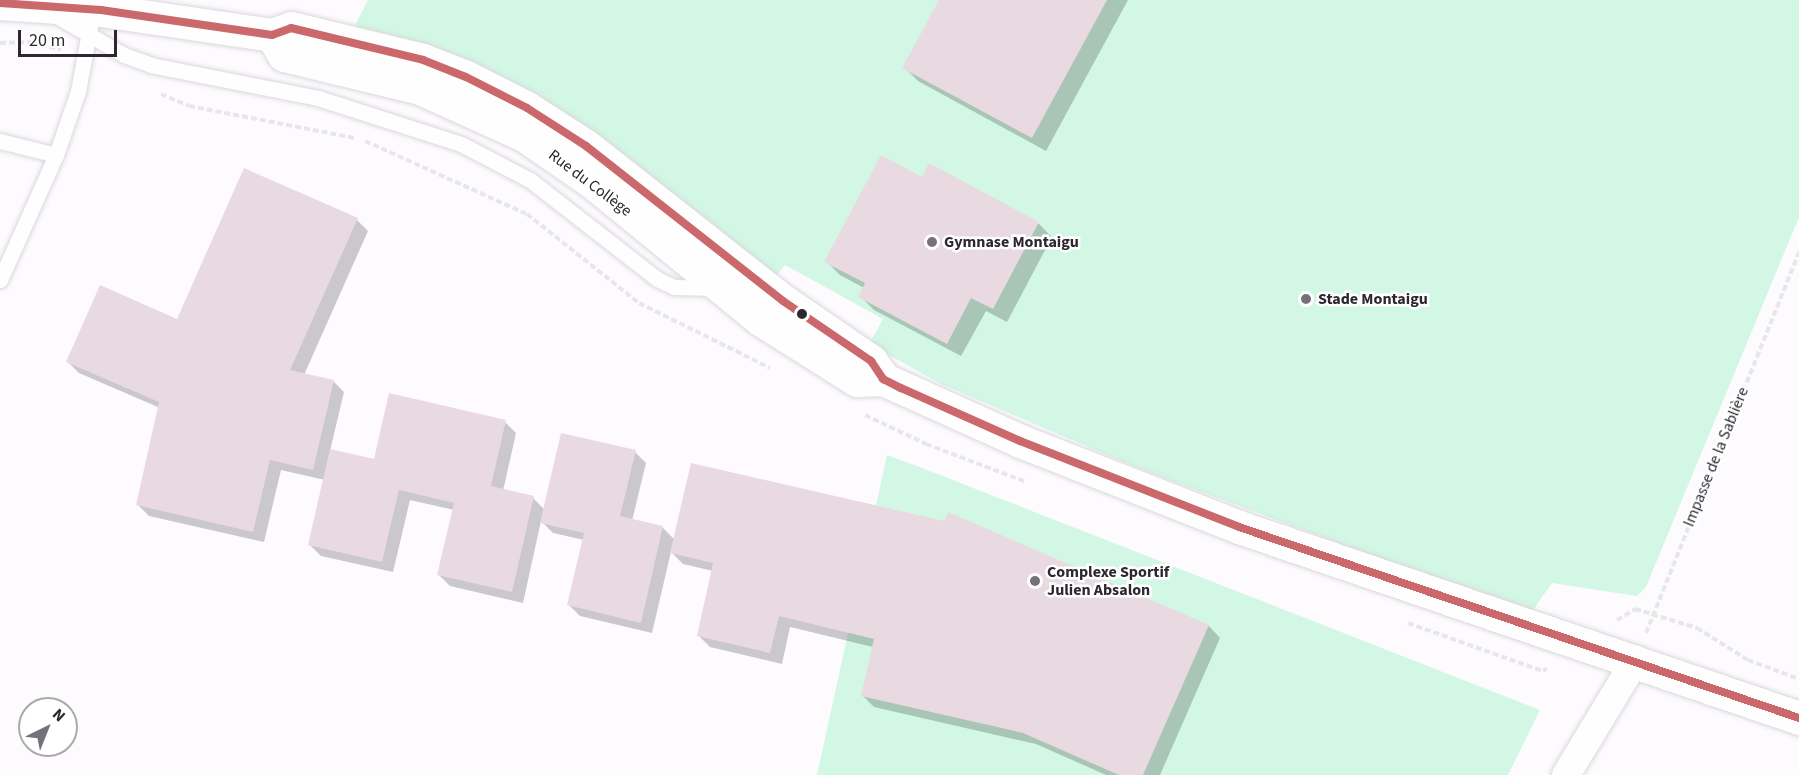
<!DOCTYPE html>
<html>
<head>
<meta charset="utf-8">
<style>
  body { margin:0 }
  #map { position:relative; width:1799px; height:775px; overflow:hidden; background:#fdfbfe; font-family:"Source Sans 3",sans-serif }
  div>[style] { position:absolute }
  .green>* { inset:0; background:#d2f7e4 }
  .shadow>* { inset:0; background:#0003 }
  .building>* { inset:0; background:#e9d9e0 }
  .path>* { height:4px; margin-top:-2px; transform-origin:0; background:repeating-linear-gradient(90deg,#e7e7e8 0 6px,transparent 0 9px) }
  .roads { filter:drop-shadow(0 0 2px #dbd7dd) drop-shadow(0 0 2px #dbd7dd) }
  .service>* { height:15px; margin:-7.5px; padding:0 7.5px; transform-origin:7.5px; border-radius:7.5px; background:#fffeff }
  .minor>* { height:28px; margin:-14px; padding:0 14px; transform-origin:14px; border-radius:14px; background:#fffeff }
  .tertiary>* { height:33px; margin:-16.5px; padding:0 16.5px; transform-origin:16.5px; border-radius:16.5px; background:#fffeff }
  .bus-1>* { height:8px; margin:-4px; padding:0 4px; transform-origin:4px; border-radius:4px; background:#cb686b }
  .dots>* { width:16px; height:16px; translate:-50% -50%; box-sizing:border-box; border:3px solid #fff; border-radius:50% }
  span { translate:-50% -50%; white-space:nowrap; text-align:center; line-height:1.15; -webkit-text-stroke:5px #fff; paint-order:stroke }
  .street-label { font-size:16px; color:#2d2730 }
  .poi-label { font-size:16px; color:#2d2730; font-weight:700 }
  .left { translate:0 -50%; text-align:left }
  .north { position:absolute; left:18px; top:697px; width:60px; height:60px; box-sizing:border-box; background:#fff; border:2px solid #aba9ac; border-radius:50%; rotate:43deg; font-size:16px; font-weight:700; line-height:24px; text-align:center; color:#2d2730 }
  .north::after { content:''; display:block; margin:auto; width:21px; height:27px; background:#767178; clip-path:polygon(50% 0,100% 100%,50% 72%,0 100%) }
  .scale { position:absolute; left:18px; top:30px; width:99px; height:27px; box-sizing:border-box; border:3px solid #2d2730; border-top:0; padding-left:8px; font-size:18px; line-height:21px; white-space:nowrap; color:#2d2730; -webkit-text-stroke:4px #fff; paint-order:stroke }
</style>
</head>
<body>
<div id="map">
  <div class="green">
    <div style="clip-path:polygon(368px 0,1799px 0,1799px 217px,1646px 587px,1637px 596px,1552px 583px,1533px 610px,1392px 563px,1140px 469px,941px 384px,869px 344px,883px 319px,785px 265px,774px 279px,353px 29px)"></div>
    <div style="clip-path:polygon(887px 455px,917px 466px,1540px 710px,1508px 775px,817px 775px)"></div>
  </div>
  <div class="shadow">
    <div style="clip-path:polygon(941px 0,1128px 0,1046px 151px,918px 81px,904px 67px)"></div>
    <div style="clip-path:polygon(930px 165px,1039px 224px,1052px 237px,1007px 322px,986px 311px,961px 356px,874px 310px,860px 296px,864px 288px,840px 275px,826px 261px,923px 179px)"></div>
    <div style="clip-path:polygon(245px 170px,357px 220px,368px 231px,304px 375px,333px 381px,344px 392px,330px 451px,375px 461px,505px 422px,516px 433px,503px 491px,533px 498px,545px 510px,635px 452px,646px 463px,632px 521px,663px 528px,674px 539px,945px 523px,949px 514px,1209px 626px,1220px 638px,1160px 775px,1106px 775px,1036px 744px,874px 707px,862px 695px,873px 647px,790px 627px,782px 664px,710px 647px,698px 635px,713px 571px,683px 564px,671px 552px,652px 633px,580px 616px,569px 605px,584px 540px,553px 533px,541px 521px,523px 603px,450px 586px,439px 575px,454px 510px,410px 500px,393px 572px,321px 556px,310px 545px,325px 480px,281px 470px,264px 542px,149px 516px,138px 505px,160px 408px,79px 373px,68px 362px,178px 321px)"></div>
  </div>
  <div class="building">
    <div style="clip-path:polygon(939px 0,1107px 0,1032px 138px,902px 68px)"></div>
    <div style="clip-path:polygon(881px 155px,922px 177px,929px 163px,1039px 222px,993px 309px,971px 298px,947px 344px,858px 297px,865px 283px,824px 262px)"></div>
    <div style="clip-path:polygon(244px 168px,358px 218px,290px 370px,334px 380px,313px 470px,270px 460px,253px 532px,136px 505px,159px 402px,66px 362px,100px 285px,177px 319px)"></div>
    <div style="clip-path:polygon(389px 393px,506px 420px,491px 486px,534px 496px,512px 592px,437px 575px,454px 503px,399px 490px,382px 562px,308px 545px,330px 449px,374px 459px)"></div>
    <div style="clip-path:polygon(561px 433px,636px 450px,620px 516px,663px 526px,641px 623px,567px 605px,584px 533px,540px 523px)"></div>
    <div style="clip-path:polygon(691px 463px,944px 521px,948px 512px,1209px 625px,1143px 775px,1119px 775px,1023px 733px,861px 696px,874px 639px,779px 616px,770px 653px,697px 636px,713px 563px,670px 553px)"></div>
  </div>
  <div class="path">
    <div style="left:0;top:43px;width:32px;rotate:-2deg"></div>
    <div style="left:32px;top:42px;width:30px;rotate:15deg"></div>
    <div style="left:161px;top:94px;width:30px;rotate:23deg"></div>
    <div style="left:189px;top:106px;width:169px;rotate:10.9deg"></div>
    <div style="left:365px;top:141px;width:178px;rotate:24.3deg"></div>
    <div style="left:527px;top:214px;width:143px;rotate:38.5deg"></div>
    <div style="left:639px;top:303px;width:146px;rotate:26.4deg"></div>
    <div style="left:865px;top:415px;width:68px;rotate:25.4deg"></div>
    <div style="left:926px;top:444px;width:105px;rotate:20.7deg"></div>
    <div style="left:1617px;top:620px;width:21px;rotate:-31deg"></div>
    <div style="left:1635px;top:609px;width:65px;rotate:17deg"></div>
    <div style="left:1697px;top:628px;width:60px;rotate:32.1deg"></div>
    <div style="left:1748px;top:660px;width:54px;rotate:20.4deg"></div>
    <div style="left:1408px;top:623px;width:143px;rotate:19.6deg"></div>
    <div style="left:1543px;top:671px;width:5px;rotate:-37deg"></div>
    <div style="left:1646px;top:633px;width:411px;rotate:-68.1deg"></div>
  </div>
  <div class="roads">
    <div class="service">
      <div style="left:57px;top:16px;width:78px;rotate:30.2deg"></div>
      <div style="left:124px;top:55px;width:29px;rotate:20deg"></div>
      <div style="left:151px;top:65px;width:170px;rotate:11.2deg"></div>
      <div style="left:318px;top:98px;width:150px;rotate:17.8deg"></div>
      <div style="left:461px;top:144px;width:78px;rotate:27.6deg"></div>
      <div style="left:530px;top:180px;width:161px;rotate:37.9deg"></div>
      <div style="left:657px;top:279px;width:19px;rotate:25deg"></div>
      <div style="left:674px;top:287px;width:43px;rotate:1.3deg"></div>
      <div style="left:0;top:141px;width:58px;rotate:14deg"></div>
      <div style="left:0;top:280px;width:137px;rotate:-65.9deg"></div>
      <div style="left:56px;top:155px;width:68px;rotate:-71deg"></div>
      <div style="left:78px;top:91px;width:65px;rotate:-79.4deg"></div>
    </div>
    <div class="minor">
      <div style="left:1566px;top:775px;width:133px;rotate:-58.8deg"></div>
    </div>
    <div class="tertiary">
      <div style="left:0;top:3px;width:101px;rotate:4deg"></div>
      <div style="left:101px;top:10px;width:173px;rotate:8.3deg"></div>
      <div style="left:272px;top:35px;width:20px;rotate:-20deg"></div>
      <div style="left:291px;top:28px;width:136px;rotate:13.6deg"></div>
      <div style="left:423px;top:60px;width:46px;rotate:21.6deg"></div>
      <div style="left:466px;top:77px;width:68px;rotate:26.9deg"></div>
      <div style="left:527px;top:108px;width:70px;rotate:32.8deg"></div>
      <div style="left:586px;top:146px;width:251px;rotate:38.2deg"></div>
      <div style="left:783px;top:301px;width:107px;rotate:34.3deg"></div>
      <div style="left:871px;top:361px;width:22px;rotate:56deg"></div>
      <div style="left:272px;top:35px;width:23px;rotate:59deg"></div>
      <div style="left:284px;top:55px;width:140px;rotate:13.6deg"></div>
      <div style="left:420px;top:88px;width:114px;rotate:24.3deg"></div>
      <div style="left:524px;top:135px;width:81px;rotate:34.5deg"></div>
      <div style="left:591px;top:181px;width:218px;rotate:39.2deg"></div>
      <div style="left:760px;top:319px;width:115px;rotate:32.2deg"></div>
      <div style="left:857px;top:380px;width:26px;rotate:-2deg"></div>
      <div style="left:883px;top:379px;width:150px;rotate:24.3deg"></div>
      <div style="left:1020px;top:441px;width:235px;rotate:21.4deg"></div>
      <div style="left:1239px;top:527px;width:592px;rotate:18.83deg"></div>
    </div>
  </div>
  <div class="bus-1">
    <div style="left:0;top:3px;width:101px;rotate:4deg"></div>
    <div style="left:101px;top:10px;width:173px;rotate:8.3deg"></div>
    <div style="left:272px;top:35px;width:20px;rotate:-20deg"></div>
    <div style="left:291px;top:28px;width:136px;rotate:13.6deg"></div>
    <div style="left:423px;top:60px;width:46px;rotate:21.6deg"></div>
    <div style="left:466px;top:77px;width:68px;rotate:26.9deg"></div>
    <div style="left:527px;top:108px;width:70px;rotate:32.8deg"></div>
    <div style="left:586px;top:146px;width:251px;rotate:38.2deg"></div>
    <div style="left:783px;top:301px;width:107px;rotate:34.3deg"></div>
    <div style="left:871px;top:361px;width:22px;rotate:56deg"></div>
    <div style="left:883px;top:379px;width:20px;rotate:27deg"></div>
    <div style="left:901px;top:388px;width:130px;rotate:24deg"></div>
    <div style="left:1020px;top:441px;width:235px;rotate:21.4deg"></div>
    <div style="left:1239px;top:527px;width:592px;rotate:18.83deg"></div>
  </div>
  <div class="dots">
    <div style="left:932px;top:242px;background:#767178"></div>
    <div style="left:1306px;top:299px;background:#767178"></div>
    <div style="left:802px;top:314px;background:#2d2730"></div>
    <div style="left:1035px;top:581px;background:#767178"></div>
  </div>
  <div class="street-label">
    <span style="left:590px;top:183px;rotate:37deg">Rue du Collège</span>
    <span style="left:1716px;top:457px;rotate:-68deg">Impasse de la Sablière</span>
  </div>
  <div class="poi-label">
    <span class="left" style="left:944px;top:242px">Gymnase Montaigu</span>
    <span class="left" style="left:1318px;top:299px">Stade Montaigu</span>
    <span class="left" style="left:1047px;top:581px">Complexe Sportif<br>Julien Absalon</span>
  </div>
  <div class="north">N</div>
  <div class="scale">20 m</div>
</div>
</body>
</html>
